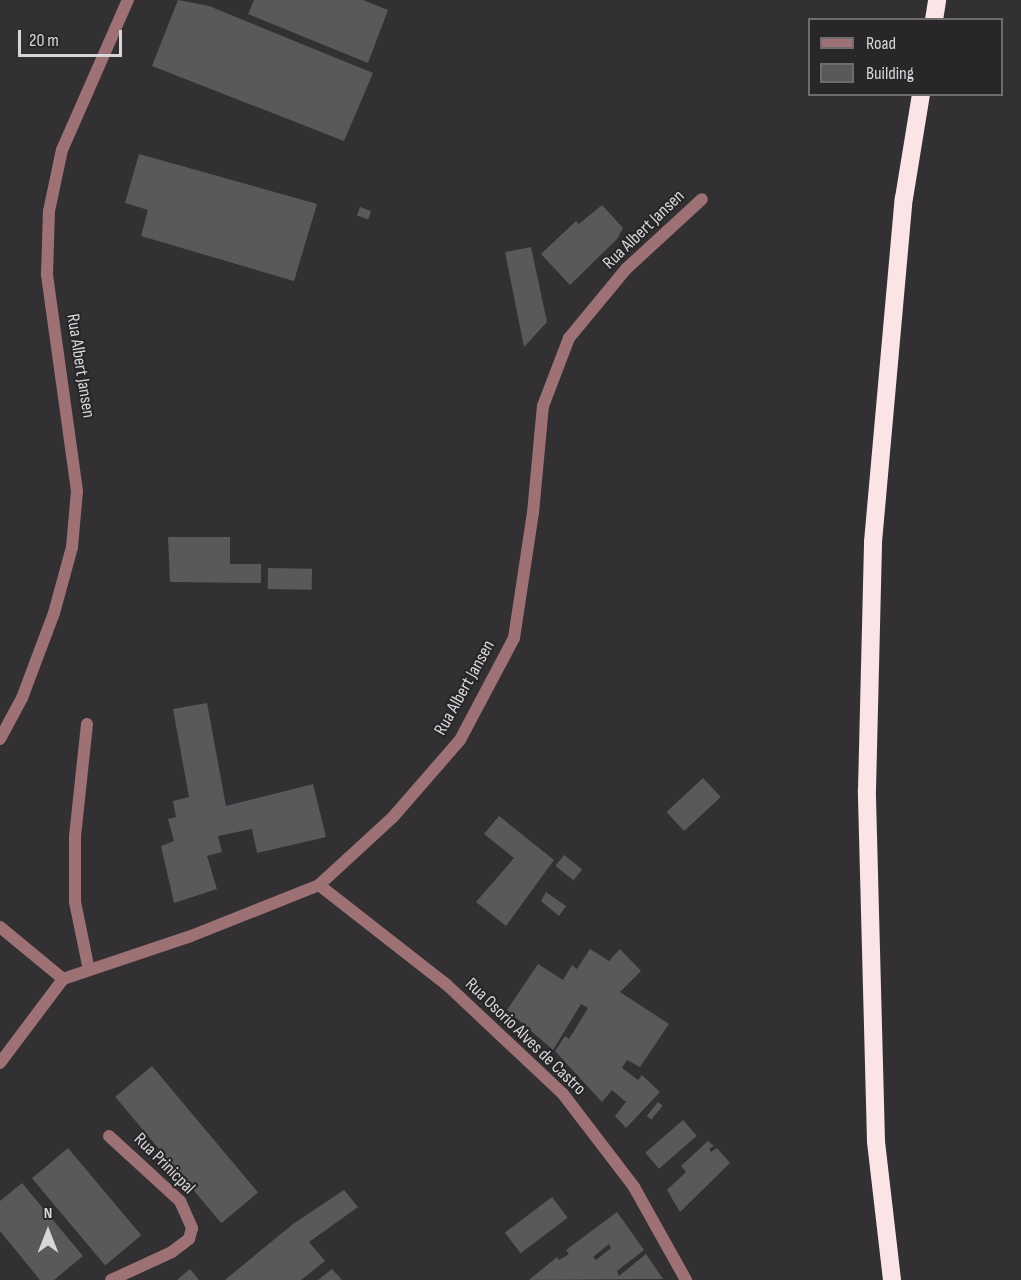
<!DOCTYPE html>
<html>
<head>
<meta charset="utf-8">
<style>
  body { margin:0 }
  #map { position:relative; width:1021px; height:1280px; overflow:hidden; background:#323033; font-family:"Sofia Sans Condensed",sans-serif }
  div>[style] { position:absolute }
  .building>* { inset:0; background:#5a585b; transform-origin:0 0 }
  .service>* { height:12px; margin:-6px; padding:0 6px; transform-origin:6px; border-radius:6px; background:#9e7175 }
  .minor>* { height:12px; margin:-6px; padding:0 6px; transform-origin:6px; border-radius:6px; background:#9e7175 }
  .motorway>* { height:18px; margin:-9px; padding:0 9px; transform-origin:9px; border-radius:9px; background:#fbe4e6 }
  span { translate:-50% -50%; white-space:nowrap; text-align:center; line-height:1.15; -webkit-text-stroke:4.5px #282629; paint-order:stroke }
  .street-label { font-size:18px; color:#d7d6d8 }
  .legend { position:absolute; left:808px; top:18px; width:195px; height:78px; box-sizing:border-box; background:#282629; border:2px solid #6e6c6f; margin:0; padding:8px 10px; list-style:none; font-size:18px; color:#d7d6d8 }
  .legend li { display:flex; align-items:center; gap:12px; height:30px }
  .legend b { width:30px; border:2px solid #6e6c6f }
  .north { position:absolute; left:18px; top:1202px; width:60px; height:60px; -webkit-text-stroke:4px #282629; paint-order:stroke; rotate:0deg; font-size:16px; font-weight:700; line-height:24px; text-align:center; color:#d7d6d8 }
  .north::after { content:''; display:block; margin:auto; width:21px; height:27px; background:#d7d6d8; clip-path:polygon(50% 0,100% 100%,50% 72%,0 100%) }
  .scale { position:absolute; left:18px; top:30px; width:104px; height:27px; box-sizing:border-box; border:3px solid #d7d6d8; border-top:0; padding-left:8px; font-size:18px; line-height:21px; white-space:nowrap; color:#d7d6d8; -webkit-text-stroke:4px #282629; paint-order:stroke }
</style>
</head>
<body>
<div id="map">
  <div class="building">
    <div style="clip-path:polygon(178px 0,209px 6px,373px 73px,344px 141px,152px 66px)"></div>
    <div style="clip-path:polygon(254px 0,363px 0,388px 10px,368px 63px,248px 14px)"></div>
    <div style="clip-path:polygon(139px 154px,317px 204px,294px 281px,141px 236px,148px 210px,125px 203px)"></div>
    <div style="clip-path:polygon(602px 205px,623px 228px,617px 239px,570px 285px,541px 254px,576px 221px,579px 224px)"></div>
    <div style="left:360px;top:207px;width:12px;height:9px;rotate:20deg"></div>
    <div style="clip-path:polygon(531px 247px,547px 322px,524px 347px,505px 252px)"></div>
    <div style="clip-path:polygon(168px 537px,230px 537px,230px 564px,261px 564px,261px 583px,170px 582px)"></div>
    <div style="left:268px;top:568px;width:44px;height:21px;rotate:1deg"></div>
    <div style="clip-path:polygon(207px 703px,226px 806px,313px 784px,326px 837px,257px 853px,252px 829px,218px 836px,222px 852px,207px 856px,217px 889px,174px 903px,161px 846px,174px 841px,168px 819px,176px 817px,173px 801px,189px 797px,173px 709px)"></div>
    <div style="left:703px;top:778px;width:26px;height:50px;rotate:47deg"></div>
    <div style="clip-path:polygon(499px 816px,554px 860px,506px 926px,476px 902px,514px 858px,484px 834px)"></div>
    <div style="left:564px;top:855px;width:23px;height:14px;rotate:38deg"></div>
    <div style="clip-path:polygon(546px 892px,566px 906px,559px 916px,541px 901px)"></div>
    <div style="clip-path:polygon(590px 949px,609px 961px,620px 949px,641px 971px,620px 992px,669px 1024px,640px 1067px,627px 1060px,622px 1068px,638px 1080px,642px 1075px,660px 1092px,626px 1128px,615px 1116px,626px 1102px,612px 1090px,602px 1102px,555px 1051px,565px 1036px,569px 1039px,588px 1008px,581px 1004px,553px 1050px,507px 1010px,538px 964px,563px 980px,572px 965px,577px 969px)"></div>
    <div style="left:152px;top:1066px;width:165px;height:48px;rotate:50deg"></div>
    <div style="left:658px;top:1102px;width:6px;height:18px;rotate:39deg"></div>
    <div style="left:683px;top:1120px;width:21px;height:50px;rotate:49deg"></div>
    <div style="clip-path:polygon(708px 1141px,714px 1146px,709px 1149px,711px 1152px,717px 1148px,730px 1163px,680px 1212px,667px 1190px,686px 1172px,681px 1166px)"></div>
    <div style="left:68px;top:1148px;width:114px;height:47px;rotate:50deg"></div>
    <div style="clip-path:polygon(22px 1183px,83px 1256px,54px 1280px,40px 1280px,0 1231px,0 1201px)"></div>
    <div style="clip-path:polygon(344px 1190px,358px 1207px,309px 1242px,325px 1261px,301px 1280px,225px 1280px,293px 1224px)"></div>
    <div style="left:552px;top:1197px;width:26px;height:59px;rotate:53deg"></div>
    <div style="clip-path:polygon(evenodd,617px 1212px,644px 1250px,617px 1271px,619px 1276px,646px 1254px,663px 1279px,529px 1280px,557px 1257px,559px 1260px,569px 1254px,566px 1250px,617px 1212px,609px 1244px,611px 1248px,596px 1260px,593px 1257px,609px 1244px)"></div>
    <div style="clip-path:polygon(190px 1269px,199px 1280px,177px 1280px)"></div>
    <div style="clip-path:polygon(332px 1269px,342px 1280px,318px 1280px)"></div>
  </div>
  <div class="service">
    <div style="left:87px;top:724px;width:113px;rotate:96.1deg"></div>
    <div style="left:75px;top:836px;width:66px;rotate:90deg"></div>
    <div style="left:75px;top:902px;width:69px;rotate:78.4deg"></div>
  </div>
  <div class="minor">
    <div style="left:0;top:739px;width:47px;rotate:-61.8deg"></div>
    <div style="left:22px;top:698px;width:91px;rotate:-69.4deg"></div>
    <div style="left:54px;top:613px;width:68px;rotate:-74.7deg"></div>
    <div style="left:72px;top:547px;width:56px;rotate:-84.9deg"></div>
    <div style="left:77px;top:491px;width:219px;rotate:-97.9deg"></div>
    <div style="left:47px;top:274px;width:63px;rotate:-88.2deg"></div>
    <div style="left:49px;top:211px;width:62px;rotate:-78deg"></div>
    <div style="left:62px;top:150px;width:164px;rotate:-66.3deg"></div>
    <div style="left:319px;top:885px;width:162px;rotate:38deg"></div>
    <div style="left:447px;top:985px;width:159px;rotate:43.2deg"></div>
    <div style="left:563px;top:1094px;width:117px;rotate:52.6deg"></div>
    <div style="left:634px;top:1187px;width:107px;rotate:60.8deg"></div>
    <div style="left:0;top:927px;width:82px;rotate:39.5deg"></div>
    <div style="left:63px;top:979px;width:135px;rotate:-18.6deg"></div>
    <div style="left:191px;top:936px;width:138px;rotate:-21.7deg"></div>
    <div style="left:319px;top:885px;width:100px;rotate:-42.6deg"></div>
    <div style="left:393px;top:817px;width:102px;rotate:-49deg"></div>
    <div style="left:460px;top:740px;width:115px;rotate:-62.1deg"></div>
    <div style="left:514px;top:638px;width:126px;rotate:-81.4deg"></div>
    <div style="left:533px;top:513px;width:107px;rotate:-84.7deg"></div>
    <div style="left:543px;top:406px;width:73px;rotate:-69.1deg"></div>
    <div style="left:569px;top:338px;width:89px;rotate:-50.4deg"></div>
    <div style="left:626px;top:269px;width:103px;rotate:-42.6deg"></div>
    <div style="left:0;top:1063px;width:105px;rotate:-53.1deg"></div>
    <div style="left:109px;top:1136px;width:96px;rotate:42.5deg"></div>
    <div style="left:180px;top:1201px;width:30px;rotate:66deg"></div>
    <div style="left:192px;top:1228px;width:11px;rotate:105deg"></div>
    <div style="left:189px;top:1239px;width:21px;rotate:143deg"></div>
    <div style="left:172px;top:1252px;width:67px;rotate:155.3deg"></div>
  </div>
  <div class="motorway">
    <div style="left:934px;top:20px;width:20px;rotate:-81deg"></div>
    <div style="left:892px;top:1280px;width:140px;rotate:-96.6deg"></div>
    <div style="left:876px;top:1141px;width:351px;rotate:-91.5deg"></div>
    <div style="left:867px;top:790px;width:248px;rotate:-88.6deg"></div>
    <div style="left:873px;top:542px;width:345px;rotate:-84.9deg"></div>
    <div style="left:904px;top:198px;width:105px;rotate:-80.7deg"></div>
  </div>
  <div class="street-label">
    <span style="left:644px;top:230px;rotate:-44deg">Rua Albert Jansen</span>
    <span style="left:80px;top:366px;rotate:81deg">Rua Albert Jansen</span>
    <span style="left:465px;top:688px;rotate:-61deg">Rua Albert Jansen</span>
    <span style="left:525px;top:1037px;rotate:44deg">Rua Osorio Alves de Castro</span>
    <span style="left:164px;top:1164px;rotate:45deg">Rua Prinicpal</span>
  </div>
  <ul class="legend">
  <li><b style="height:8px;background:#9e7175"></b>Road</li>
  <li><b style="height:16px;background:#5a585b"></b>Building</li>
  </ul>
  <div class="north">N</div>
  <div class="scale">20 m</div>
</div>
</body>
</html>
